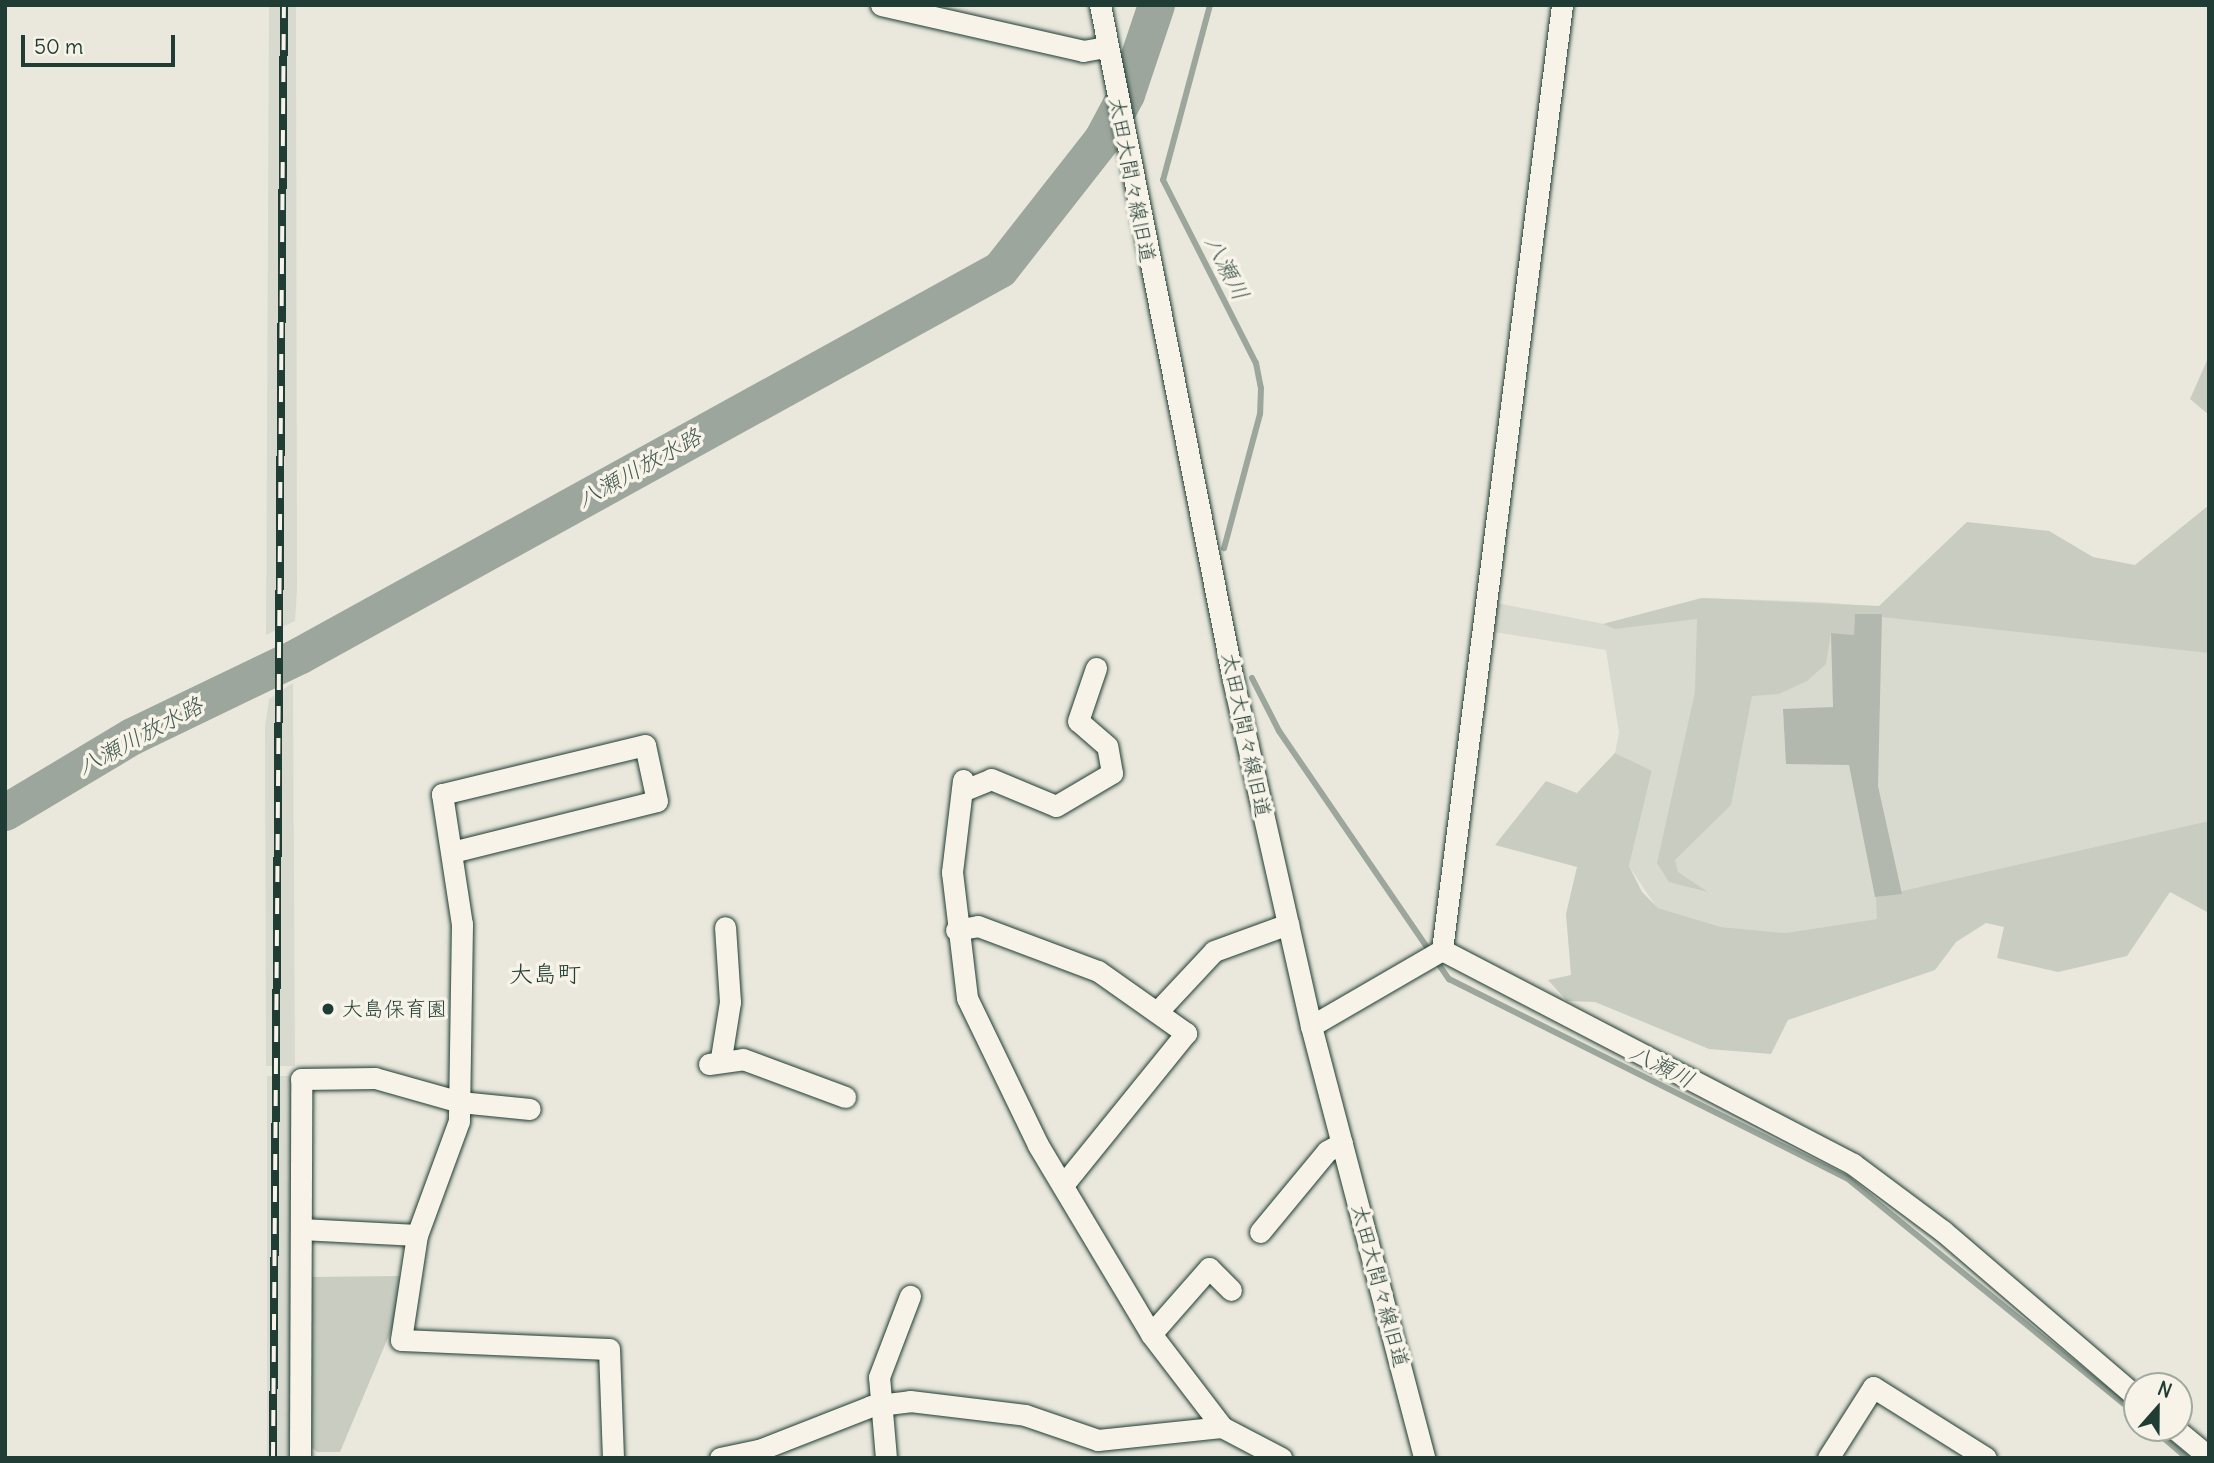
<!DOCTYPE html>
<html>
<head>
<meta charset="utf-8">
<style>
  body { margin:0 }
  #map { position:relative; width:2214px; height:1463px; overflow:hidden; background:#eae8dd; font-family:Delius,"Klee One",sans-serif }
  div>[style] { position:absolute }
  .built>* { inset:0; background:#d9dacf; transform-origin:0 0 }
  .green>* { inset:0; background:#c8ccc1 }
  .stream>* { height:6px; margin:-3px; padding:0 3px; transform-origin:3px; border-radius:3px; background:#9ca69c }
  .river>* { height:37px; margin:-18.5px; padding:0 18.5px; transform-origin:18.5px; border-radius:18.5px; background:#9ca69c }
  .building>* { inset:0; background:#b2b8ae }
  .roads { filter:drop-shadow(0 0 2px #1f3d34) drop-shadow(0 0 2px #1f3d34) }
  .minor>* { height:21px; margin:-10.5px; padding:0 10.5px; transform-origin:10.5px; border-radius:10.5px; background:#f7f3e8 }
  .rail>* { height:8px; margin-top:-4px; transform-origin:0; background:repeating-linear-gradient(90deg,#f7f3e8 0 16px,#1f3d34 0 32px); box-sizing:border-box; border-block:2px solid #1f3d34 }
  .dots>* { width:19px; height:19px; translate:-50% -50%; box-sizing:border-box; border:4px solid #f7f3e8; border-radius:50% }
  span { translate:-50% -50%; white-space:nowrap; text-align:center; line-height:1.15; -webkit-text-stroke:7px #f7f3e8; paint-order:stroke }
  .street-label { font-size:21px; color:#1f3d34 }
  .poi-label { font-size:21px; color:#1f3d34 }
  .left { translate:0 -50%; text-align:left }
  .water-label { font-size:23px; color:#445c53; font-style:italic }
  .quarter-label { font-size:24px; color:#1f3d34 }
  .frame { position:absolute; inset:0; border:7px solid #1f3d34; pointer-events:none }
  .north { position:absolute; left:2123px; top:1372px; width:70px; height:70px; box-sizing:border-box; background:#f7f3e8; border:2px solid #a1aaa0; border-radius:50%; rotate:21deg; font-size:19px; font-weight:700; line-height:28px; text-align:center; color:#1f3d34 }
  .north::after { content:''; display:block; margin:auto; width:24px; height:32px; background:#1f3d34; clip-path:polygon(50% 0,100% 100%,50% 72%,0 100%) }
  .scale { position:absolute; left:21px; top:35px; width:154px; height:32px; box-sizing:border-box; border:4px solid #1f3d34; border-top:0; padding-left:9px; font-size:21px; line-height:24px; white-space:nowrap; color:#1f3d34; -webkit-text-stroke:5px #f7f3e8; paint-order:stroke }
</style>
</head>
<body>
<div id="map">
  <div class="built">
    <div style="clip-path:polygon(269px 5px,296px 5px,297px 591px,295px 621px,266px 635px)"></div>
    <div style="clip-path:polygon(1702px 598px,1821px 602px,2209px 635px,2209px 846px,1905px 915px,1785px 933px,1721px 927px,1657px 908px,1629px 866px,1652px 772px,1615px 753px,1619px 733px,1606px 650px,1494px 632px,1497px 603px,1604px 624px)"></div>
    <div style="clip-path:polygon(293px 683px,295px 1066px,266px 1066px,265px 727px,269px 699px)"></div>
    <div style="left:267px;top:1076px;width:26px;height:382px"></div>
  </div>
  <div class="green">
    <div style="clip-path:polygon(2209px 356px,2209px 415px,2190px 399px)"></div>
    <div style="clip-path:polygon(2209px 505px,2209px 653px,1855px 614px,1854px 635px,1831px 633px,1826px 664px,1807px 681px,1779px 694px,1752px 696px,1731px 805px,1675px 860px,1678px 872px,1708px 892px,1669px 882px,1657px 863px,1695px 692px,1697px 619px,1615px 629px,1603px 624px,1702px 598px,1879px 606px,1967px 522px,2049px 531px,2093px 557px,2135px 565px)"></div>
    <div style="clip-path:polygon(1615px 753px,1652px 771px,1629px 866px,1642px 892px,1658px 908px,1721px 927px,1785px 933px,1877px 919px,1876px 897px,2209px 821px,2209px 913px,2170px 892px,2127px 956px,2058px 972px,1997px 958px,2004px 927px,1986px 923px,1956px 942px,1935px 970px,1788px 1020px,1771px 1054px,1709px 1049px,1595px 1002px,1567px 1001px,1548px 980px,1571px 975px,1566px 914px,1577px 867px,1495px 845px,1546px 781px,1577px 793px)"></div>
    <div style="clip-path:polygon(400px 1276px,395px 1321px,340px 1452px,317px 1452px,308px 1445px,311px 1277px)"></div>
  </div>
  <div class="stream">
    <div style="left:1210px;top:5px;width:181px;rotate:105deg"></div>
    <div style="left:1163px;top:180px;width:205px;rotate:63.1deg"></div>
    <div style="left:1256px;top:363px;width:25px;rotate:79deg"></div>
    <div style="left:1261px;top:388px;width:26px;rotate:92deg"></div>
    <div style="left:1260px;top:414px;width:139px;rotate:105deg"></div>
    <div style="left:1252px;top:678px;width:59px;rotate:63deg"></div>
    <div style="left:1279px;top:731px;width:301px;rotate:55.6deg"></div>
    <div style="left:1449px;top:979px;width:446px;rotate:26.6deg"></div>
    <div style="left:1848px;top:1179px;width:373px;rotate:39.2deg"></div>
    <div style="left:2152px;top:1428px;width:46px;rotate:40.6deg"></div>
  </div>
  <div class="river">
    <div style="left:5px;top:812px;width:148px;rotate:-30.9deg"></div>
    <div style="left:132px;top:736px;width:187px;rotate:-25.7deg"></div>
    <div style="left:300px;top:655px;width:799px;rotate:-28.87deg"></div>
    <div style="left:1000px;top:269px;width:165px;rotate:-51.9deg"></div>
    <div style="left:1102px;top:139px;width:51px;rotate:-61.9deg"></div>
    <div style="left:1126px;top:94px;width:94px;rotate:-71.4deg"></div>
  </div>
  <div class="building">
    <div style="clip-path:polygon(1855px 614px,1882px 614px,1878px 786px,1902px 894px,1875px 897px,1849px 765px,1786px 764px,1783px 709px,1833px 707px,1831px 633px,1854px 635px)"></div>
  </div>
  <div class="roads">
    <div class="minor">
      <div style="left:881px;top:5px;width:207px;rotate:12.8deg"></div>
      <div style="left:1083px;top:51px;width:23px;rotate:-10deg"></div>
      <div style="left:1100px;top:5px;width:688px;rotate:78.85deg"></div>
      <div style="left:1233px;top:680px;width:355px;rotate:77.3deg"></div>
      <div style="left:1311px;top:1026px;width:447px;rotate:75.3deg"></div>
      <div style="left:1562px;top:5px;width:953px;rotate:97.24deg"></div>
      <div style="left:1442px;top:950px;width:463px;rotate:27.5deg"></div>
      <div style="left:1853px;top:1164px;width:112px;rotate:36.7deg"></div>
      <div style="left:1943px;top:1231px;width:255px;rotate:40.6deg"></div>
      <div style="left:963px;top:780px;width:93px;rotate:96.8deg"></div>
      <div style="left:952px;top:872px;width:127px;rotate:83.2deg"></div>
      <div style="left:967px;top:998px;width:163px;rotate:64.2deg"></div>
      <div style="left:1038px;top:1145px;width:220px;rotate:59.1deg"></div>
      <div style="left:1151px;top:1334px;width:117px;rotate:52.6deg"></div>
      <div style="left:962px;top:791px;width:31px;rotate:-22deg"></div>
      <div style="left:991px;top:779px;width:70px;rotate:22.6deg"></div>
      <div style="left:1056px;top:806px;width:65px;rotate:-30.5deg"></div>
      <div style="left:1112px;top:773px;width:27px;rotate:-100deg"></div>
      <div style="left:1107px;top:746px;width:38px;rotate:-139deg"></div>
      <div style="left:1078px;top:721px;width:56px;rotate:-71.2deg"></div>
      <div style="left:452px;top:852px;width:211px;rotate:-14deg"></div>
      <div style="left:657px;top:801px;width:57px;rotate:-102.1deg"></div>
      <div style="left:645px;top:745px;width:209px;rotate:166.4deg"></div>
      <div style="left:442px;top:794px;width:132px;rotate:81.3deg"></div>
      <div style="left:462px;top:924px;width:197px;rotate:90.9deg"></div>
      <div style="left:459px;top:1121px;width:121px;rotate:110.2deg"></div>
      <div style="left:417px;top:1235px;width:106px;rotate:98.7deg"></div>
      <div style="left:401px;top:1340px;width:208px;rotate:2.5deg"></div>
      <div style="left:609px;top:1349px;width:109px;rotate:87.9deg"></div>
      <div style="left:956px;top:930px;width:22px;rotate:-10deg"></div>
      <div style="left:978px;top:926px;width:128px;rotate:20.6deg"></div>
      <div style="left:1098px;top:971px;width:108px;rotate:35.2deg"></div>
      <div style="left:1186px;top:1033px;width:196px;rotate:129deg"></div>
      <div style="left:1157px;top:1012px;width:83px;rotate:-46.9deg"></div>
      <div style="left:1214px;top:951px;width:79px;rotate:-20deg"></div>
      <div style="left:1311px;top:1026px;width:151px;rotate:-30.1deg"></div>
      <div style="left:721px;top:1058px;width:57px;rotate:-80.9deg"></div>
      <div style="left:730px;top:1002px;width:75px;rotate:-93.8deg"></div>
      <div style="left:709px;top:1064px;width:34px;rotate:-8deg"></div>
      <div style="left:743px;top:1059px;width:109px;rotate:20.4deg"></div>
      <div style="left:301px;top:1229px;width:116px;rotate:3deg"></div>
      <div style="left:1260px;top:1232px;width:105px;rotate:-50.4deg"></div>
      <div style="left:1327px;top:1151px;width:17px;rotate:-28deg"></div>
      <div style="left:1151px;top:1334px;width:88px;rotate:-48.7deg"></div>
      <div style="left:1209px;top:1268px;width:31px;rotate:45deg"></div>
      <div style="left:2174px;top:1428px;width:45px;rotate:39.6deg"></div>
      <div style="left:300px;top:1458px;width:379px;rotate:-89.8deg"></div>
      <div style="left:301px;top:1079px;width:74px;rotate:-0.8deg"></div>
      <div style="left:375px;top:1078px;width:88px;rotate:15.8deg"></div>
      <div style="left:460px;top:1102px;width:70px;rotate:5.7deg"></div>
      <div style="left:720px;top:1458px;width:40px;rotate:-12deg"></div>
      <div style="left:759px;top:1450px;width:120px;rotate:-21.4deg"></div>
      <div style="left:871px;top:1406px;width:39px;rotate:-7deg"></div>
      <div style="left:910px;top:1401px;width:116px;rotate:6.9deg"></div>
      <div style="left:1025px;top:1415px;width:77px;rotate:18.9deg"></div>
      <div style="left:1098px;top:1440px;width:125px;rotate:-6deg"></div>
      <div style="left:1222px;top:1427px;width:67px;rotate:27.7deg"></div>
      <div style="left:886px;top:1458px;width:81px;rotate:-94.9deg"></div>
      <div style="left:879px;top:1377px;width:87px;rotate:-69.1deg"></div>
      <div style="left:1828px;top:1458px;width:84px;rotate:-57.6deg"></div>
      <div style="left:1873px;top:1387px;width:133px;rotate:32.1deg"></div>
    </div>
  </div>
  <div class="rail">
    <div style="left:273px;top:1458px;width:1453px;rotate:-89.57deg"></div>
  </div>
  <div class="dots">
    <div style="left:328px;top:1009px;background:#1f3d34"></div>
  </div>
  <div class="street-label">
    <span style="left:1132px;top:180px;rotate:79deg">太田大間々線旧道</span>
    <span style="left:1246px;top:735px;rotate:78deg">太田大間々線旧道</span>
    <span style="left:1380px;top:1286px;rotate:75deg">太田大間々線旧道</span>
  </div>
  <div class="poi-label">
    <span class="left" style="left:342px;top:1009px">大島保育園</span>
  </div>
  <div class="water-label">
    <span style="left:1227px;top:268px;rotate:63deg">八瀬川</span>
    <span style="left:639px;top:468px;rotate:-29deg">八瀬川放水路</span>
    <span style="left:140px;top:736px;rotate:-28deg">八瀬川放水路</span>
    <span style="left:1662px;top:1066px;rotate:27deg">八瀬川</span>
  </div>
  <div class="quarter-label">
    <span style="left:545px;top:974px">大島町</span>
  </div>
  <div class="frame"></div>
  <div class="north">N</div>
  <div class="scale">50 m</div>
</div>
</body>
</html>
